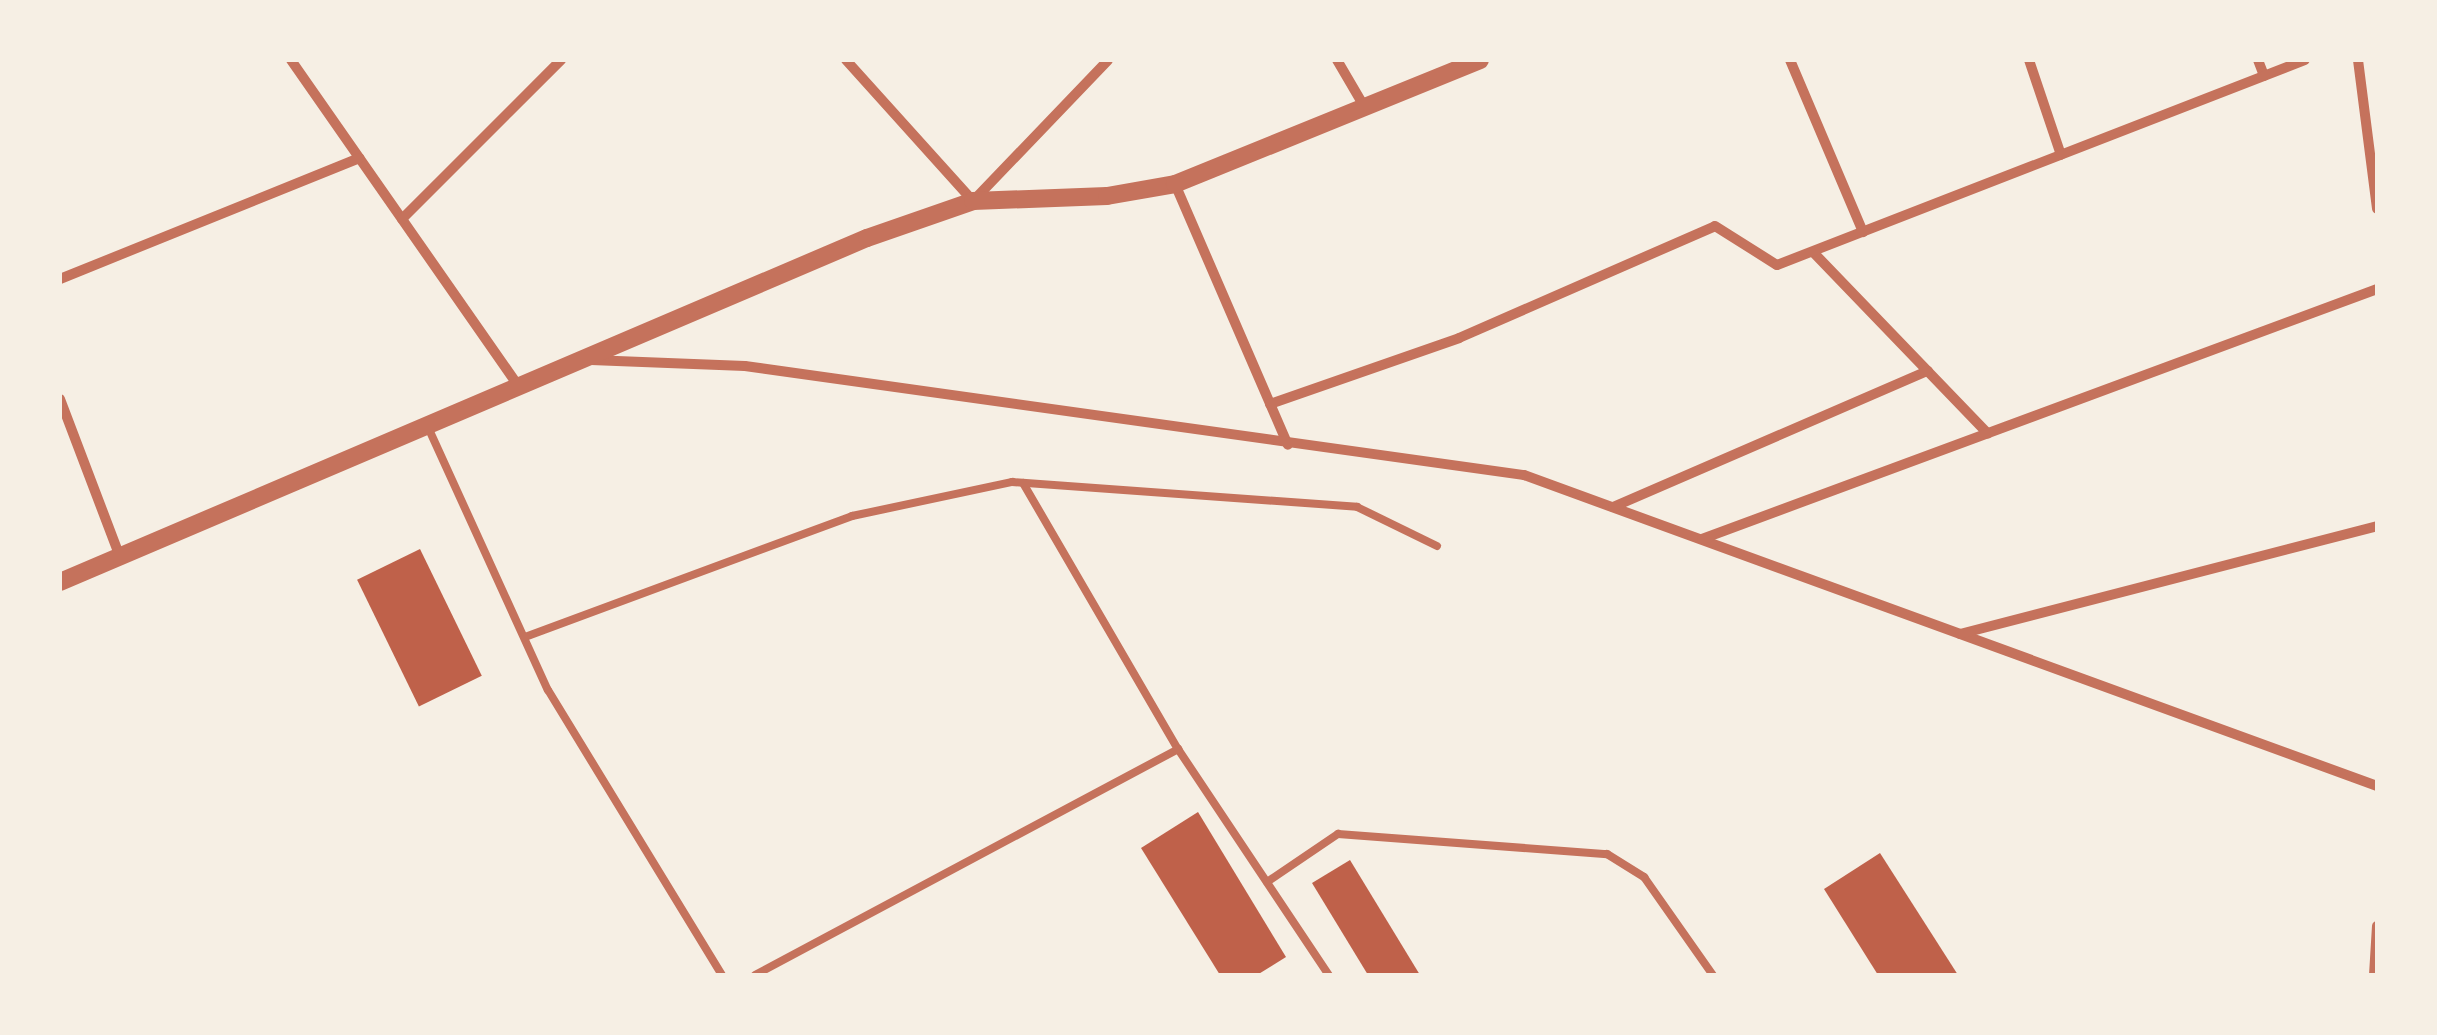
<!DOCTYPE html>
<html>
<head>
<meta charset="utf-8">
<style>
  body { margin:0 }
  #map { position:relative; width:2437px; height:1035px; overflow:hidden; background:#f6efe4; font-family:Signika,sans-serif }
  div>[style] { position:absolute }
  .building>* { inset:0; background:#bf614a; transform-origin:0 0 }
  .service>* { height:8px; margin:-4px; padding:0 4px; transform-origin:4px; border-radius:4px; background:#c5725c }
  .minor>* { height:10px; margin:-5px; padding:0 5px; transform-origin:5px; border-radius:5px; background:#c5725c }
  .tertiary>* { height:18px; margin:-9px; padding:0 9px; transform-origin:9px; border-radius:9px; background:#c5725c }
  span { translate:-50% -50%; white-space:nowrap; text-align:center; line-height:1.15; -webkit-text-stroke:10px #f6efe4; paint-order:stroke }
  .frame { position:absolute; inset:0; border:62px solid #f6efe4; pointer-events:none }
</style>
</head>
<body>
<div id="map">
  <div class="building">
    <div style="left:420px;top:549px;width:141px;height:70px;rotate:64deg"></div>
    <div style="clip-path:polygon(1198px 812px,1286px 957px,1257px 975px,1220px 975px,1141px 848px)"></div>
    <div style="clip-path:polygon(1880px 853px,1958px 975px,1878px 975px,1824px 889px)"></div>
    <div style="clip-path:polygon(1350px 860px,1420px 975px,1368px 975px,1312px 883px)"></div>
  </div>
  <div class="service">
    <div style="left:427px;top:425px;width:291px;rotate:65.5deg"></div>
    <div style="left:548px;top:690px;width:334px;rotate:58.6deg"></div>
    <div style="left:1023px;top:483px;width:308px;rotate:59.8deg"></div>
    <div style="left:1178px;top:749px;width:272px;rotate:56.3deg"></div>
    <div style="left:525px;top:637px;width:349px;rotate:-20.3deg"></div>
    <div style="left:852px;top:516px;width:164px;rotate:-12deg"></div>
    <div style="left:1012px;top:482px;width:346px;rotate:4.1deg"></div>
    <div style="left:1357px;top:507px;width:89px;rotate:26deg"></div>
    <div style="left:1267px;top:882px;width:86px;rotate:-34.1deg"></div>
    <div style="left:1338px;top:834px;width:270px;rotate:4.3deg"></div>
    <div style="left:1607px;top:854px;width:44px;rotate:31.9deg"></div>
    <div style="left:1644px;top:877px;width:120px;rotate:54.9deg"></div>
    <div style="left:755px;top:975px;width:480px;rotate:-28.1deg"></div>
  </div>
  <div class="minor">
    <div style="left:291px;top:60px;width:397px;rotate:55.1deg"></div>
    <div style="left:846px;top:60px;width:190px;rotate:48deg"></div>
    <div style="left:973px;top:201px;width:195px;rotate:-46.2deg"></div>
    <div style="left:1337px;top:60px;width:56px;rotate:59.7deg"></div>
    <div style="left:1790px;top:60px;width:187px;rotate:67deg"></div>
    <div style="left:2029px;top:60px;width:100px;rotate:71.4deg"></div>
    <div style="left:2258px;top:60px;width:17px;rotate:69deg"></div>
    <div style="left:2358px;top:60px;width:150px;rotate:82.7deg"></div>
    <div style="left:1175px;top:184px;width:284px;rotate:66.6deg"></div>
    <div style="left:402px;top:219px;width:225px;rotate:-45deg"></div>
    <div style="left:1813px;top:252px;width:252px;rotate:46.1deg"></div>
    <div style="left:60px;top:279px;width:323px;rotate:-22deg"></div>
    <div style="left:591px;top:360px;width:154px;rotate:2.2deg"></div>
    <div style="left:745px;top:366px;width:787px;rotate:7.97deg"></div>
    <div style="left:1524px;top:475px;width:908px;rotate:20.03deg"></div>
    <div style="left:60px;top:399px;width:169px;rotate:69.2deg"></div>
    <div style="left:1270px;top:404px;width:200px;rotate:-19.2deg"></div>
    <div style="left:1459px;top:338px;width:279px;rotate:-23.6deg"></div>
    <div style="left:1715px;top:226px;width:73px;rotate:32.2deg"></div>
    <div style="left:1777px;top:265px;width:566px;rotate:-21.22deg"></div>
    <div style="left:1613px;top:507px;width:343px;rotate:-23.4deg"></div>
    <div style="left:1702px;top:539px;width:720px;rotate:-20.32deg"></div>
    <div style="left:1960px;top:634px;width:431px;rotate:-14.5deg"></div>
    <div style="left:2374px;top:975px;width:49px;rotate:-86.5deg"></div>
  </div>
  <div class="tertiary">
    <div style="left:60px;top:582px;width:877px;rotate:-23.09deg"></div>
    <div style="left:867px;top:238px;width:112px;rotate:-19.2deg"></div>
    <div style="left:973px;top:201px;width:134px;rotate:-2.1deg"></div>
    <div style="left:1107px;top:196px;width:69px;rotate:-10deg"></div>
    <div style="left:1175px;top:184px;width:329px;rotate:-22.1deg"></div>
  </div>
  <div class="frame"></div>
</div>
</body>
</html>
